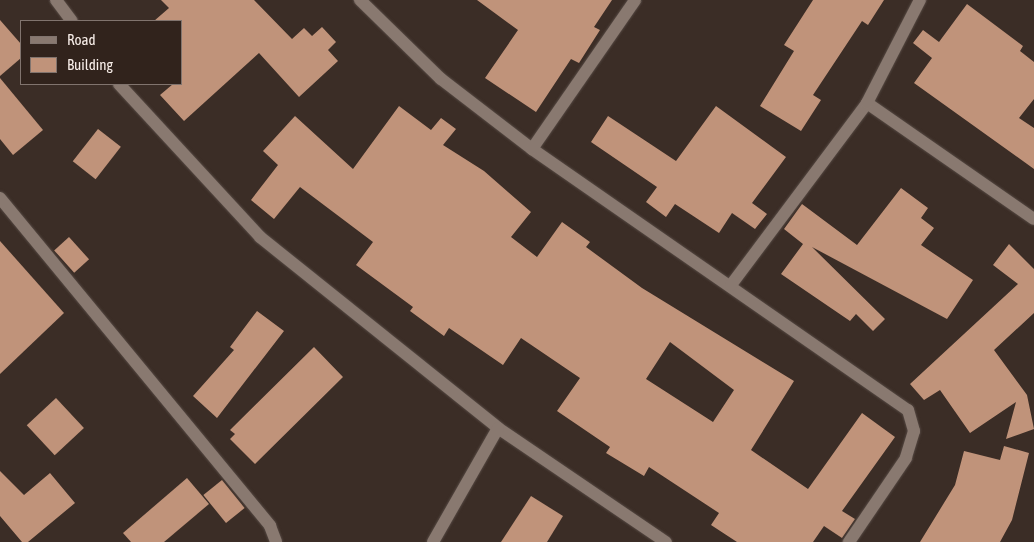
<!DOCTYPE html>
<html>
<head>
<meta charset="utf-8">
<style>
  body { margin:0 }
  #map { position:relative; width:1034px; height:542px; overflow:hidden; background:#3b2d26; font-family:"Asap Condensed",sans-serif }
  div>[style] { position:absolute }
  .building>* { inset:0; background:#c0937a; transform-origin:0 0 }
  .roads { filter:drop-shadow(0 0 1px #554943) drop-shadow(0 0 1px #554943) }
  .street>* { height:12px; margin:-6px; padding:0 6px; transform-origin:6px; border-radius:6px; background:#897970 }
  span { translate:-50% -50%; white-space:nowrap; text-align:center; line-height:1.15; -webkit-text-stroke:5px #31231c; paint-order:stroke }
  .legend { position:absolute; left:20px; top:20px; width:162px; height:65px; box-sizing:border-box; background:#31231c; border:1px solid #81746e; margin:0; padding:6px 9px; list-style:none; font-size:15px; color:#f8eee9 }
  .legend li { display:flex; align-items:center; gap:10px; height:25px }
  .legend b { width:25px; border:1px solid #81746e }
</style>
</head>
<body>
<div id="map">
  <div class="building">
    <div style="clip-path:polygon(161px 0,254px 0,292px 39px,304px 28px,312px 36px,322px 27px,336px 42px,328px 50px,338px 61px,299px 97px,259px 53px,184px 121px,160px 95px,173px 84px,181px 84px,181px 21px,154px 21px,169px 8px)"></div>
    <div style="clip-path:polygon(477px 0,612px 0,594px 27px,600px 30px,579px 63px,571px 59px,536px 112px,485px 78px,518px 30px)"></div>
    <div style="clip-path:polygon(813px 0,884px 0,868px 25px,862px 21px,813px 95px,821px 100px,801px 131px,760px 106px,794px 51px,784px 45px)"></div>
    <div style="clip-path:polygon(967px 4px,1023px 46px,1020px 51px,1034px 62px,1034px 99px,1019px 118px,1034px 128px,1034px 169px,914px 83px,932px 58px,913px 43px,923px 30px,939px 42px)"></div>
    <div style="clip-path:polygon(0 20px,21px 44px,21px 58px,0 76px)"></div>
    <div style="clip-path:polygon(0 78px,43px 130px,13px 155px,0 139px)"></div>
    <div style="clip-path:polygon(evenodd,399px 106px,431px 130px,441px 118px,456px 129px,443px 145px,484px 171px,531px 212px,511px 237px,537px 257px,562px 222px,590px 242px,586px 247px,642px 288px,794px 381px,751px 450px,808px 489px,862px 413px,895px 437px,842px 511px,855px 519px,842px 538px,824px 526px,813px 542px,737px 542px,711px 525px,719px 513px,649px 467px,644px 476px,606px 453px,610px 447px,557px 411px,580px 378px,521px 338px,503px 365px,449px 328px,444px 336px,410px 311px,413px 307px,356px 265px,373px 242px,300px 187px,274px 219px,251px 200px,278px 165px,263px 151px,295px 116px,353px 169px,399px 106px,670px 342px,734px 390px,713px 422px,646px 379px,670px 342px)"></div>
    <div style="clip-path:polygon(716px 106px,786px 157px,752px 203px,767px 214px,755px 229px,732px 213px,719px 233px,675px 204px,666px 217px,646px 202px,657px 187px,591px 142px,608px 116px,676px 161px)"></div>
    <div style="left:98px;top:129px;width:29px;height:41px;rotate:38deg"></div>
    <div style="clip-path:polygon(901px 188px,928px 208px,921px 218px,934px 228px,921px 245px,973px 280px,947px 319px,812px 247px,885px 319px,873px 331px,856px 314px,850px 321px,781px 274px,803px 244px,784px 229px,802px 204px,857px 245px)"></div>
    <div style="left:69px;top:237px;width:30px;height:20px;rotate:48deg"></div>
    <div style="clip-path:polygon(0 241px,64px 313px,0 374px)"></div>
    <div style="clip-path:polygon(1009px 244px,1034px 269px,1034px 313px,994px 350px,1027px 395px,1034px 429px,1006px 439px,1016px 402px,970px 433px,940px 390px,924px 400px,910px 384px,1018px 284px,993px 265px)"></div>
    <div style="clip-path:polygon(257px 311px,284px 331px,217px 418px,193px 396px,234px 350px,230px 347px)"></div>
    <div style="clip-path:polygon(314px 347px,343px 377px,255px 464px,230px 439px,235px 434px,230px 430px)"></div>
    <div style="left:56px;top:398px;width:41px;height:40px;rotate:47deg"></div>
    <div style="clip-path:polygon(1004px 446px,1029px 453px,1012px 520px,1000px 542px,920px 542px,955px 485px,964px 451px,1000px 460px)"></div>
    <div style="clip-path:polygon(0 471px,24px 495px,50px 473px,75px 503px,28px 542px,22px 542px,0 516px)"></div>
    <div style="clip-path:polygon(187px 478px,209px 504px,164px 542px,131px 542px,123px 533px)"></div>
    <div style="left:222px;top:480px;width:36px;height:24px;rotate:51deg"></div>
    <div style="clip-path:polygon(531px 496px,563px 516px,547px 542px,501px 542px)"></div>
  </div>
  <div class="roads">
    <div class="street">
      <div style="left:56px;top:0;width:26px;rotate:53deg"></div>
      <div style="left:360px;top:0;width:113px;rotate:44.3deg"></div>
      <div style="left:441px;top:79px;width:115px;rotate:37.6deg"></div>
      <div style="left:532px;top:149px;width:458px;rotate:34.8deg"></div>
      <div style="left:908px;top:410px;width:22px;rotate:74deg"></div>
      <div style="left:914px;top:431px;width:28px;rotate:107deg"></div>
      <div style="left:906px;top:458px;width:102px;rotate:124.2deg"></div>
      <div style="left:119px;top:84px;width:208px;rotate:47.3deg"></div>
      <div style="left:260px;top:237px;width:305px;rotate:38.7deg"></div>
      <div style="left:498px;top:428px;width:203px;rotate:34.2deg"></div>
      <div style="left:867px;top:103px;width:203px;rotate:34.8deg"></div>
      <div style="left:532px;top:149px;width:181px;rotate:-55.3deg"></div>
      <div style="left:0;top:198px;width:425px;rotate:50.5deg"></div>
      <div style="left:270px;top:526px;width:17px;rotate:69deg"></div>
      <div style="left:731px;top:285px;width:227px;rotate:-53.2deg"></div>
      <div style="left:867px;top:103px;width:116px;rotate:-62.8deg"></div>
      <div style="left:433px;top:542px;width:131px;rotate:-60.3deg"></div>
    </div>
  </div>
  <ul class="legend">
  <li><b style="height:6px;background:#897970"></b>Road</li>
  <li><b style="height:14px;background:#c0937a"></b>Building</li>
  </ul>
</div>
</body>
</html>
